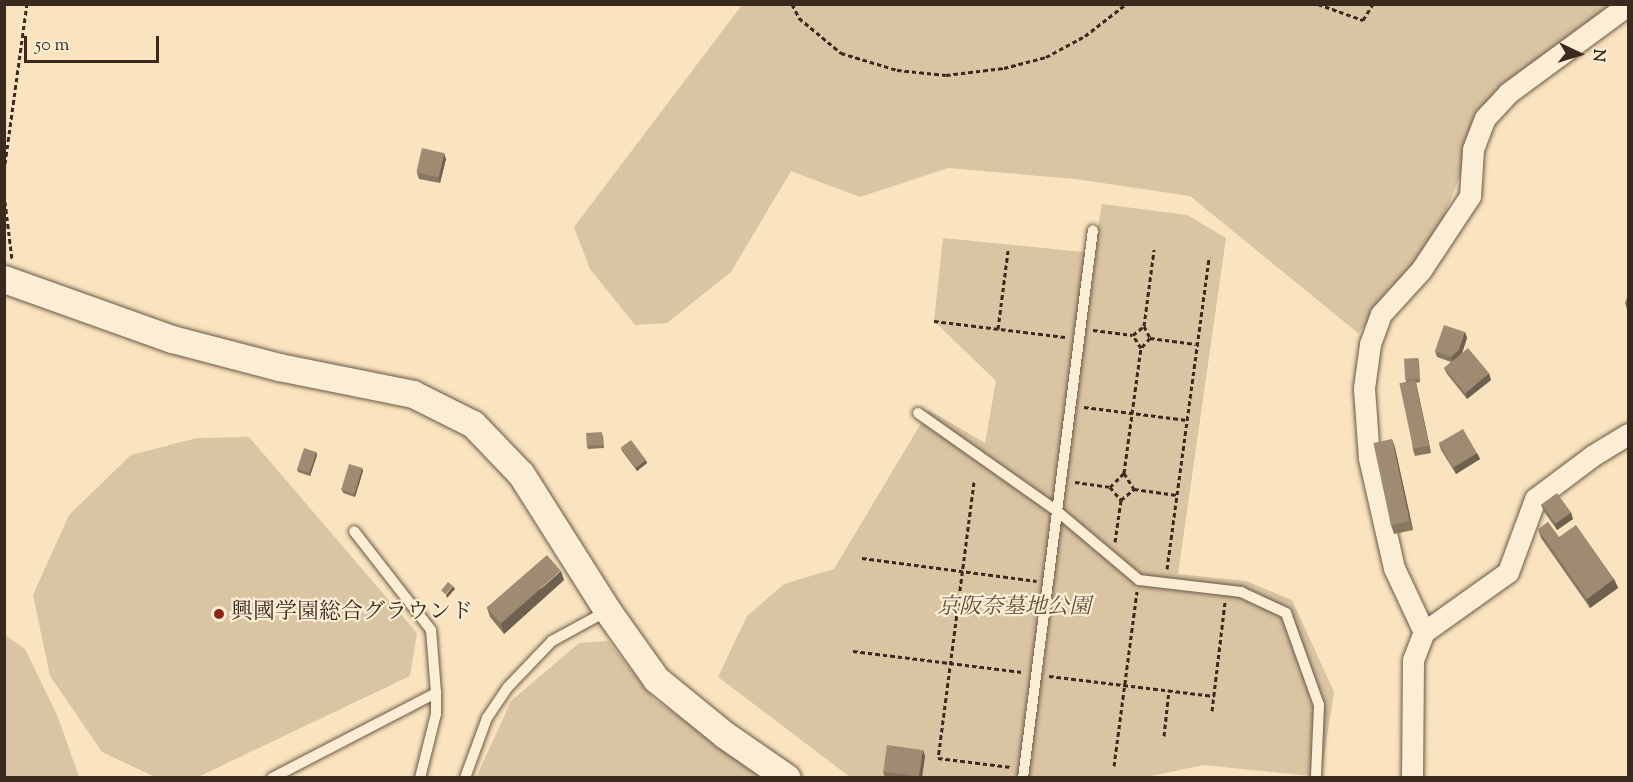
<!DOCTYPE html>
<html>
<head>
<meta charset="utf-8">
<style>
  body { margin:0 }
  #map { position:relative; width:1633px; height:782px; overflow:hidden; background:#fae4bf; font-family:"Sorts Mill Goudy","Noto Serif JP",serif }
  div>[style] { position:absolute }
  .green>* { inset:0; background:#d9c4a3 }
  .path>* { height:3px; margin-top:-1.5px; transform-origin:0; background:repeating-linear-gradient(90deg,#3a2a1d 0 4.5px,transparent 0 7.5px) }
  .roads { filter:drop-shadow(0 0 2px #6a5846) drop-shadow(0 0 2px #6a5846) }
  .service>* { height:10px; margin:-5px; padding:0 5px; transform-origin:5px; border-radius:5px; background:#fcedd5 }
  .minor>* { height:21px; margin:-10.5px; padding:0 10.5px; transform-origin:10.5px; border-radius:10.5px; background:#fcedd5 }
  .tertiary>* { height:27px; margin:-13.5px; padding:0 13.5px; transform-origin:13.5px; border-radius:13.5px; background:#fcedd5 }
  .wall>* { inset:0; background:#887861 }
  .shaded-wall>* { inset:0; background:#6f614f }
  .building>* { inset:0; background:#9e8b71; transform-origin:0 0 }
  .dots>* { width:16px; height:16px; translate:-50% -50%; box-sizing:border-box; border:3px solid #fcedd5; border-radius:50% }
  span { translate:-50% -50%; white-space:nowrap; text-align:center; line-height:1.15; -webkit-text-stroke:4.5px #fcedd5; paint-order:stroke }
  .park-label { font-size:22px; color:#62503e; font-style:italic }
  .poi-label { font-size:22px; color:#3a2a1d }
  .left { translate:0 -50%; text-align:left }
  .frame { position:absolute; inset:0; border:6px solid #3a2a1d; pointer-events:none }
  .north { position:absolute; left:1549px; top:24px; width:60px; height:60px; -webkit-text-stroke:4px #fcedd5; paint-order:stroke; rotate:94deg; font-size:16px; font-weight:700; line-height:24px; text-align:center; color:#3a2a1d }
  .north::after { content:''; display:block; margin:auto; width:21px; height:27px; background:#3a2a1d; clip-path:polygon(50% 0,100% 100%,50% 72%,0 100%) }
  .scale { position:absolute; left:24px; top:36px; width:135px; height:27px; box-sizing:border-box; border:3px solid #3a2a1d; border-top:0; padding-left:8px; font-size:18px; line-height:21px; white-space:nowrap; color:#3a2a1d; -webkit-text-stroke:4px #fcedd5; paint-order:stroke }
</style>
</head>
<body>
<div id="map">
  <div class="green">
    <div style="clip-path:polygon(742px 5px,1623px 5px,1487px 108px,1438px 231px,1395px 290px,1358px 333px,1190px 196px,1075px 179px,948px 168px,860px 197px,791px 171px,731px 272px,667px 323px,635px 325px,590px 269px,574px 227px)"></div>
    <div style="clip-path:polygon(1102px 204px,1187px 215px,1226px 238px,1178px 574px,1246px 581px,1292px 600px,1334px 692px,1321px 777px,1203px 765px,1142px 778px,850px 777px,718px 677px,747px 616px,784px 584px,834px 569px,929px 410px,985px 443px,996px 381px,934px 321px,943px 238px,1093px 253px)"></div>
    <div style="clip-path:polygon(249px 437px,417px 633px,410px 676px,198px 777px,155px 777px,102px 752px,50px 676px,33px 595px,69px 515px,131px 455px,197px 438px)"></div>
    <div style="clip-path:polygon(5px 635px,25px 649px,58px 717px,79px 777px,5px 777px)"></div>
    <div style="clip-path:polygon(608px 641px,654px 699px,768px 778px,476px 778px,511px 701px,579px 643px)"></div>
  </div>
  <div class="path">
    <div style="left:792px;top:4px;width:16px;rotate:63deg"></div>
    <div style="left:799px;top:18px;width:55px;rotate:39.8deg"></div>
    <div style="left:841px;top:53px;width:59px;rotate:16.9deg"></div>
    <div style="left:897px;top:70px;width:49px;rotate:5.8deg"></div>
    <div style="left:946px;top:75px;width:58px;rotate:-6.9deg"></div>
    <div style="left:1004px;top:68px;width:43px;rotate:-14.7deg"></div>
    <div style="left:1046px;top:57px;width:44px;rotate:-28.3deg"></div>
    <div style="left:1085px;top:36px;width:52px;rotate:-38deg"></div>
    <div style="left:1318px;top:4px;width:48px;rotate:19.6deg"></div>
    <div style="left:1363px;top:20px;width:19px;rotate:-58deg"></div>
    <div style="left:4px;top:171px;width:169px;rotate:-82.2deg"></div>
    <div style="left:4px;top:194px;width:65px;rotate:83deg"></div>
    <div style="left:934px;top:321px;width:132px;rotate:7deg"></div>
    <div style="left:1144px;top:326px;width:13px;rotate:63deg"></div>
    <div style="left:1150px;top:338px;width:13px;rotate:132deg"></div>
    <div style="left:1141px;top:348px;width:15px;rotate:-122deg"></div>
    <div style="left:1133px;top:335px;width:14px;rotate:-39deg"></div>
    <div style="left:1144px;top:326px;width:77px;rotate:-82.5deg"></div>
    <div style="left:998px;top:329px;width:79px;rotate:-82.7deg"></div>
    <div style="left:1093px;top:330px;width:40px;rotate:7.1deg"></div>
    <div style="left:1150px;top:338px;width:46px;rotate:7.4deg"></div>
    <div style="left:1084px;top:407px;width:104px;rotate:7.2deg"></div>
    <div style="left:1124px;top:473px;width:19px;rotate:58deg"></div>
    <div style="left:974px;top:482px;width:278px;rotate:97.4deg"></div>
    <div style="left:938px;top:758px;width:73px;rotate:7.1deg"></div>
    <div style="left:1075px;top:482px;width:35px;rotate:8deg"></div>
    <div style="left:1110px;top:487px;width:20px;rotate:-45deg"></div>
    <div style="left:1124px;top:473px;width:126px;rotate:-82.3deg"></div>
    <div style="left:1110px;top:487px;width:17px;rotate:50deg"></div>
    <div style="left:1115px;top:542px;width:42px;rotate:-81.9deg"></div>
    <div style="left:1121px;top:500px;width:17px;rotate:-40deg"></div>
    <div style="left:1134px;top:489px;width:43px;rotate:7.9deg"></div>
    <div style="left:862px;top:558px;width:176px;rotate:7.5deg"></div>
    <div style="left:1167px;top:569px;width:315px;rotate:-82.3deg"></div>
    <div style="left:853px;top:651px;width:170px;rotate:7.1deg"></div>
    <div style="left:1049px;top:676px;width:166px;rotate:6.9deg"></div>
    <div style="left:1212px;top:711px;width:110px;rotate:-83.2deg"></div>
    <div style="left:1164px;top:736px;width:46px;rotate:-83.8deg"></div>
    <div style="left:1114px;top:766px;width:176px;rotate:-82.5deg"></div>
  </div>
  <div class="roads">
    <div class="service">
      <div style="left:918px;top:413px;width:170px;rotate:35.2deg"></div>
      <div style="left:1057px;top:511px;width:107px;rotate:40.1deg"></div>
      <div style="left:1139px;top:580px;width:103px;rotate:6.7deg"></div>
      <div style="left:1241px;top:592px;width:50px;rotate:25deg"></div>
      <div style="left:1286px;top:613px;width:98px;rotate:70.3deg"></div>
      <div style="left:1319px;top:705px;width:73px;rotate:92.4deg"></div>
      <div style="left:272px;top:778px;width:185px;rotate:-27.4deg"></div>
      <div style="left:436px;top:693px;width:63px;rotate:-94.5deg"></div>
      <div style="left:431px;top:630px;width:125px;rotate:-127.9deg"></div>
      <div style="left:420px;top:778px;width:66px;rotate:-76deg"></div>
      <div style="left:436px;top:714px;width:21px;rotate:-90deg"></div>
      <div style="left:465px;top:778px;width:64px;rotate:-69.9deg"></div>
      <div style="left:487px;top:718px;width:37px;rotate:-56deg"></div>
      <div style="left:508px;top:687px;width:64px;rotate:-46.3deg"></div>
      <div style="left:552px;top:641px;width:63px;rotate:-28.6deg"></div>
      <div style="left:1023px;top:778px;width:552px;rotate:-82.72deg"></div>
    </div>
    <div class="minor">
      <div style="left:1424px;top:632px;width:71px;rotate:-115.1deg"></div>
      <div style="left:1394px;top:568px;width:113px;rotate:-102.8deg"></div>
      <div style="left:1369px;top:458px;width:70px;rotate:-94.1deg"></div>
      <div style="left:1364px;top:388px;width:44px;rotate:-82.2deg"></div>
      <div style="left:1370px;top:344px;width:32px;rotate:-70deg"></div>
      <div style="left:1381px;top:314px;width:59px;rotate:-47.7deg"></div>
      <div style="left:1421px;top:270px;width:89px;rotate:-56.5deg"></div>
      <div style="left:1470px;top:196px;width:47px;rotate:-86.3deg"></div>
      <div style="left:1473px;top:149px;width:33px;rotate:-69deg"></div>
      <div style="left:1485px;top:118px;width:34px;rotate:-47deg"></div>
      <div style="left:1508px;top:93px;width:149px;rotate:-36.3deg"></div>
      <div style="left:1412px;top:778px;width:118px;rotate:-89.5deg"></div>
      <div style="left:1413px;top:660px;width:30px;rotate:-69deg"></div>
      <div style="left:1424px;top:632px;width:103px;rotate:-35.5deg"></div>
      <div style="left:1508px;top:572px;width:78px;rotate:-69.7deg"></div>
      <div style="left:1535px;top:499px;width:71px;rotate:-37deg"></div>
      <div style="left:1592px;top:456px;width:42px;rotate:-31.4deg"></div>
    </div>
    <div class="tertiary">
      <div style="left:4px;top:279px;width:178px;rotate:19.7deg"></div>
      <div style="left:172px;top:339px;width:111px;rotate:14.7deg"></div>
      <div style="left:279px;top:367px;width:137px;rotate:11.4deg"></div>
      <div style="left:413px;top:394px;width:67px;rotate:26.6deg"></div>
      <div style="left:473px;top:424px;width:69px;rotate:46.2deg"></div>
      <div style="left:521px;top:474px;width:161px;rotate:57.7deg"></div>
      <div style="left:607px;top:610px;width:85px;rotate:54.6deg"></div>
      <div style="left:656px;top:679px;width:89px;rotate:39.1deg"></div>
      <div style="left:725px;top:735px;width:75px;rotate:34.7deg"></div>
    </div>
  </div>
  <div class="wall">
    <div style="clip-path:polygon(446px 159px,440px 183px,419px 179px,417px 173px)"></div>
    <div style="clip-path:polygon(1629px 293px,1629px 310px,1627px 309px,1625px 303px)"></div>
    <div style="clip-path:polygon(1465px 332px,1467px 338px,1462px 353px,1491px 380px,1467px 399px,1447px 374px,1444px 368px,1451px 362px,1437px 357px,1435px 351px)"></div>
    <div style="clip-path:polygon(1418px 358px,1419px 362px,1420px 382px,1416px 383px,1431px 453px,1415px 456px,1413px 450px,1406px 380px)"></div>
    <div style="clip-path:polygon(603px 435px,604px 448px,588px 449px,587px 446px)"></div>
    <div style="clip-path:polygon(1392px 439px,1395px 448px,1413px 530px,1394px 534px,1391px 525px)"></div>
    <div style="clip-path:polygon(1439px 444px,1477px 453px,1480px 459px,1456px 474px,1441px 450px)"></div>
    <div style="clip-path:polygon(621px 448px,647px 463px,637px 471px,622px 451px)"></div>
    <div style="clip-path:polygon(316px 452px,317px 455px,310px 476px,298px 472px,297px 469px)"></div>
    <div style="clip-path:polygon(362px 468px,363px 471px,355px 497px,343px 493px,342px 490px)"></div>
    <div style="clip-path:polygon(1541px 504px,1573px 519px,1557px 530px,1543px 510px)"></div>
    <div style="clip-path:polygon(1538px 529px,1559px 537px,1614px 579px,1618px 588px,1590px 608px,1541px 538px)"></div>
    <div style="clip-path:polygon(564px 580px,504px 634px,490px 617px,487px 608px)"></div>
    <div style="clip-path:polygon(923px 750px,925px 756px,922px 777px,885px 777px,883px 772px)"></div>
  </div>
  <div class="shaded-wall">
    <div style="clip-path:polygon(444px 153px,446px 159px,440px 183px,438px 177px)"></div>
    <div style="clip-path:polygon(1465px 332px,1467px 338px,1461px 356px,1454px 363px,1451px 357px)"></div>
    <div style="clip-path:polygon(1489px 373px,1491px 380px,1467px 399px,1465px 393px)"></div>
    <div style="clip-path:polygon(1415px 380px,1417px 387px,1431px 453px,1429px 446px)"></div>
    <div style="clip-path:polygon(1392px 439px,1395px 448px,1413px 530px,1410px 521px)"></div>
    <div style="clip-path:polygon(316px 452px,317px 455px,310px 476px,309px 473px)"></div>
    <div style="clip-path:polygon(1477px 453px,1480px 459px,1456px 474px,1454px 468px)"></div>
    <div style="clip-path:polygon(646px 460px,647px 463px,637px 471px,636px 468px)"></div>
    <div style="clip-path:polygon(362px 468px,363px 471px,355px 497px,354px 493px)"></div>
    <div style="clip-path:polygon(1571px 512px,1573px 519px,1557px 530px,1555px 524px)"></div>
    <div style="clip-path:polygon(561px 571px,564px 580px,504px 634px,501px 624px)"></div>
    <div style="clip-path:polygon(1614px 579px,1618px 588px,1590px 608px,1587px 599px)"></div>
    <div style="clip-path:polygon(453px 586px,455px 589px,447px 598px,446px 595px)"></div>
    <div style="clip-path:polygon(923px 750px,925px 756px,922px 777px,919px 777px)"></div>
  </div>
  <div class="building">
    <div style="left:422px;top:148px;width:23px;height:25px;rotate:13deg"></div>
    <div style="clip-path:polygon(1629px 293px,1629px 304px,1625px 303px)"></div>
    <div style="clip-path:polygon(1444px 325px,1465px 332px,1459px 350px,1451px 357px,1435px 351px)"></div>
    <div style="left:1468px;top:348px;width:33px;height:31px;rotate:50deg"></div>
    <div style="left:1418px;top:358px;width:21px;height:14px;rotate:87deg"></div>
    <div style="left:1415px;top:380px;width:67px;height:16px;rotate:78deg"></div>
    <div style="left:1463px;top:429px;width:28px;height:28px;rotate:60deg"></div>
    <div style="left:602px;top:432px;width:13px;height:16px;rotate:86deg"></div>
    <div style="left:1392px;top:439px;width:84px;height:19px;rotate:78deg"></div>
    <div style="left:631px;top:440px;width:25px;height:13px;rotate:53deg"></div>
    <div style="left:304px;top:448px;width:13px;height:22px;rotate:18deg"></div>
    <div style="left:349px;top:464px;width:14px;height:27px;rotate:17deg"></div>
    <div style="left:1557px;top:493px;width:24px;height:19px;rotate:54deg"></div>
    <div style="clip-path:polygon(1548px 522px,1559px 537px,1576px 525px,1614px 579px,1587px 599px,1538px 529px)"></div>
    <div style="left:547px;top:555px;width:21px;height:80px;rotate:49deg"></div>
    <div style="left:448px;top:582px;width:6px;height:11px;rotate:39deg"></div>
    <div style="left:887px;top:745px;width:36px;height:27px;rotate:8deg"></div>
  </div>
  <div class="dots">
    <div style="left:219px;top:614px;background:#8f2418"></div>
  </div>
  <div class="park-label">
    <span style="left:1014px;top:609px">京阪奈墓地公園</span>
  </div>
  <div class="poi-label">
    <span class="left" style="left:231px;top:614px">興國学園総合グラウンド</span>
  </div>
  <div class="frame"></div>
  <div class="north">N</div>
  <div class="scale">50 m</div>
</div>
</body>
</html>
